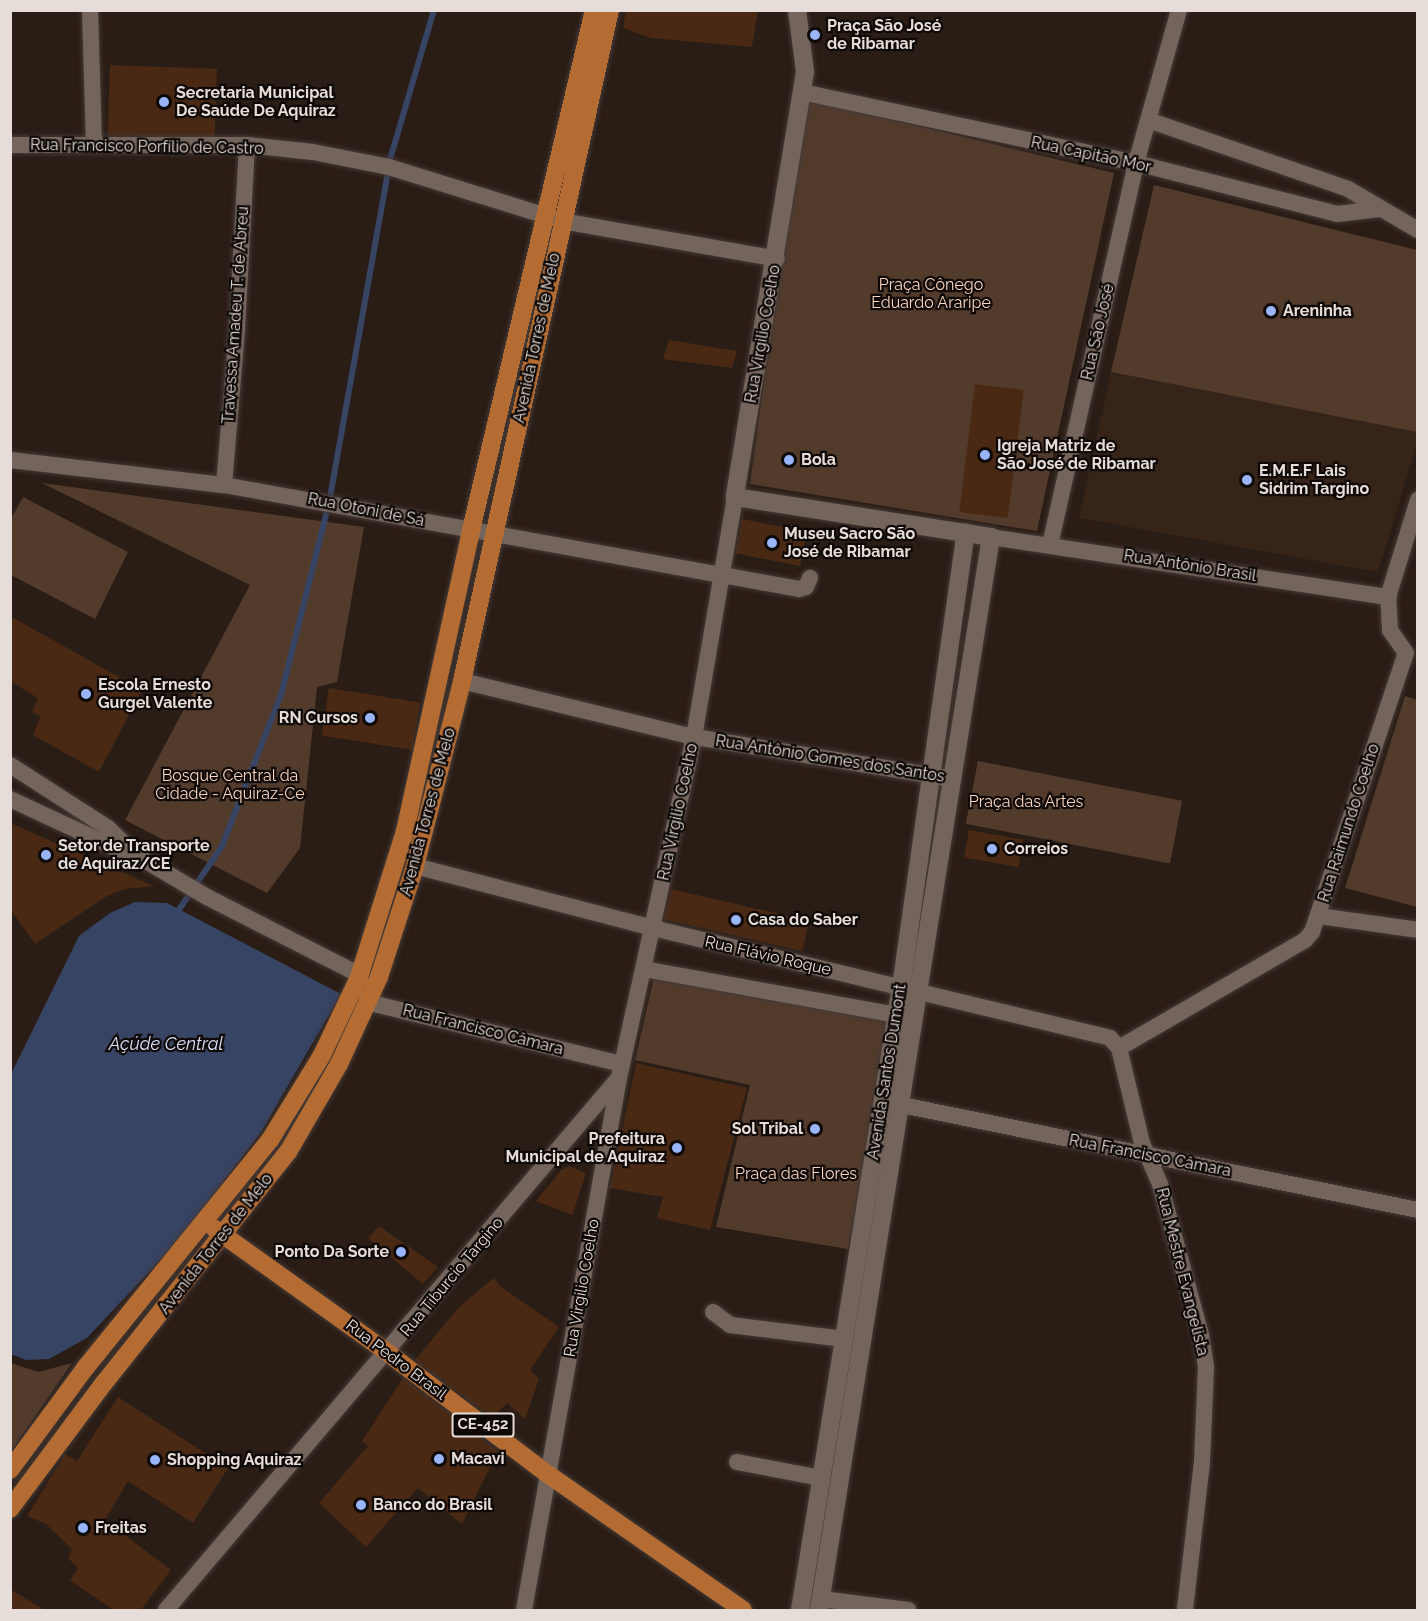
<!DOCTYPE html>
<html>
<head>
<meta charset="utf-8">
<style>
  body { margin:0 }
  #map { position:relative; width:1428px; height:1621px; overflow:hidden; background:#2a1d16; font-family:Raleway,sans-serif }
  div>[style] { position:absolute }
  .built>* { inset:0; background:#372419 }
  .green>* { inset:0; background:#533b2c; transform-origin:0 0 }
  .water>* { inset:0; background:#384464 }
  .stream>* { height:6px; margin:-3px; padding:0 3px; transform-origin:3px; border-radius:3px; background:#384464 }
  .building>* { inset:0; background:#492914; transform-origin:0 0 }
  .roads { filter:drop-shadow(0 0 2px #453a36) drop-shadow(0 0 2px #453a36) }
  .street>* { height:16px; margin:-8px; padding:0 8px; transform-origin:8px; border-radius:8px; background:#74655c }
  .secondary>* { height:18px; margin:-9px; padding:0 9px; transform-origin:9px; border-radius:9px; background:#74655c }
  .primary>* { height:18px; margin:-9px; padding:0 9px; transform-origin:9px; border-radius:9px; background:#b46c32 }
  .dots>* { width:16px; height:16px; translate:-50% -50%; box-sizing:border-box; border:3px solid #0e0906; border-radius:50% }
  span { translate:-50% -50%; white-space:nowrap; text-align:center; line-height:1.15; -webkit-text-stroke:4.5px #0e0906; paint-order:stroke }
  .shield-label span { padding:2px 4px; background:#0e0906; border:2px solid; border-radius:4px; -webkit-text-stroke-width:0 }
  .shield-label { font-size:15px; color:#e6ddd8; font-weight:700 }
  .poi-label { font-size:16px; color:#e6ddd8; font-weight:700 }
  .left { translate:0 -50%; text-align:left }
  .right { translate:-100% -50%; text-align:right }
  .street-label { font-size:16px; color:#e6ddd8 }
  .park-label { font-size:16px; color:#fcd6bf }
  .water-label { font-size:18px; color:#d8e2fb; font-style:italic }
  .frame { position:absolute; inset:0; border:12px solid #e6ddd8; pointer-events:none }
</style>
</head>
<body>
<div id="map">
  <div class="built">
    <div style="clip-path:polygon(1111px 372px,1417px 432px,1417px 443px,1378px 572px,1079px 518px)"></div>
  </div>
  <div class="green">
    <div style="clip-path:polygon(809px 100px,1114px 173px,1037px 531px,750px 484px,780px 260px)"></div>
    <div style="clip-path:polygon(1154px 185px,1417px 250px,1417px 432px,1111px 372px)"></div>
    <div style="clip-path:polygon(42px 483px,364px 527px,337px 682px,317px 687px,300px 848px,267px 893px,125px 820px,250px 585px)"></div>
    <div style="clip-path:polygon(23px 497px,128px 552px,95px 619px,11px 575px,11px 519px)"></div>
    <div style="clip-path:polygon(1405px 696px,1417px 700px,1417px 907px,1345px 888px)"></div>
    <div style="left:978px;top:761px;width:208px;height:64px;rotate:11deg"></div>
    <div style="clip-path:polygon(655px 973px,890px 1019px,848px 1249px,716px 1227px,750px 1085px,635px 1060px)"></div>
    <div style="clip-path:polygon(11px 1363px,38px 1372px,72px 1363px,11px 1451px)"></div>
  </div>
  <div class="water">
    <div style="clip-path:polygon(135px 902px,167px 903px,341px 994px,261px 1132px,178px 1241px,87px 1338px,49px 1359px,26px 1360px,11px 1354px,11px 1074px,79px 936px,110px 913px)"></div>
  </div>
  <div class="stream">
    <div style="left:176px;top:914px;width:82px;rotate:-55.9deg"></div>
    <div style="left:222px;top:846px;width:162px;rotate:-68.7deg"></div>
    <div style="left:281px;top:695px;width:198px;rotate:-76deg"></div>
    <div style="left:329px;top:503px;width:352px;rotate:-79.9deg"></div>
    <div style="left:391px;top:156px;width:152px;rotate:-73.6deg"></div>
  </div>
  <div class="building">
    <div style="clip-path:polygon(626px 10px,758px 10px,752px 47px,651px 38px,623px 28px)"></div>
    <div style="left:110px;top:65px;width:107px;height:70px;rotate:2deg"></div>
    <div style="clip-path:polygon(669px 340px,737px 351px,732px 368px,663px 359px)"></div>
    <div style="left:975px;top:384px;width:49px;height:129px;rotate:7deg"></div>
    <div style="left:742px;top:519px;width:66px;height:35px;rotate:11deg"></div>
    <div style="clip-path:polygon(10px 616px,142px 690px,99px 772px,33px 735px,41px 716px,32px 712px,38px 698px,10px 681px)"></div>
    <div style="left:329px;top:688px;width:92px;height:48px;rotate:9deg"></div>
    <div style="clip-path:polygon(10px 823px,154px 886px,125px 889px,107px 896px,35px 944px,10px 909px)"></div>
    <div style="left:969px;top:830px;width:55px;height:28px;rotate:10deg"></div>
    <div style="left:671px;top:889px;width:142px;height:31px;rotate:13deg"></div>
    <div style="clip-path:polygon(636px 1063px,747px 1088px,710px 1230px,657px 1218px,663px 1197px,610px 1188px)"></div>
    <div style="clip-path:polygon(569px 1166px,586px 1173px,572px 1215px,536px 1201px,561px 1170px)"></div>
    <div style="clip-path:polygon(379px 1226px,438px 1267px,423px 1284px,368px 1238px)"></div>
    <div style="clip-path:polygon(494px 1278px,501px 1287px,559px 1327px,530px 1370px,539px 1379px,525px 1419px,507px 1403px,492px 1418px,415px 1360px,461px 1305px)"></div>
    <div style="clip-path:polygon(403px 1378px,498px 1451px,462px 1524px,418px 1488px,366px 1547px,319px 1503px,368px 1446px,362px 1441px)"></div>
    <div style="clip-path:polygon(118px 1397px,228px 1468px,193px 1523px,128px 1481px,105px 1520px,171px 1570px,140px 1611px,115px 1611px,70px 1580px,78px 1568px,68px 1558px,72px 1549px,46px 1524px,27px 1516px,65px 1454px,77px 1461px)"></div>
    <div style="clip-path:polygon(10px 1589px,46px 1611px,10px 1611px)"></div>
  </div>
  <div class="roads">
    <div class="street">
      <div style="left:90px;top:10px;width:135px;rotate:88.3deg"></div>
      <div style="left:802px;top:92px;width:341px;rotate:12deg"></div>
      <div style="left:1136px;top:163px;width:207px;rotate:14.2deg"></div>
      <div style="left:1337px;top:214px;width:43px;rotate:-6.6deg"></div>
      <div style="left:1148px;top:120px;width:212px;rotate:19deg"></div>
      <div style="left:1348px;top:189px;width:81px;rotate:30.4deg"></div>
      <div style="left:10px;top:145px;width:237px"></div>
      <div style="left:247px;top:145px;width:66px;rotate:6.1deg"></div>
      <div style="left:313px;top:152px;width:77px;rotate:11.2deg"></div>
      <div style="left:389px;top:167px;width:181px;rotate:17.3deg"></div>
      <div style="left:562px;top:221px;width:218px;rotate:10deg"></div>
      <div style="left:10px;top:460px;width:215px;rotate:6.7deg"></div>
      <div style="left:224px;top:485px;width:584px;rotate:10.25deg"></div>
      <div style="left:799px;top:589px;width:7px;rotate:-16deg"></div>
      <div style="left:806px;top:587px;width:10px;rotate:-66deg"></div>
      <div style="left:224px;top:485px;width:157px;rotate:-85.2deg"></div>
      <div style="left:237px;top:329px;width:184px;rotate:-86.9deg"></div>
      <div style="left:991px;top:537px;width:402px;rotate:8.6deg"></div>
      <div style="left:1050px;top:545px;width:392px;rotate:-77.3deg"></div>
      <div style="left:1136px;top:163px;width:159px;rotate:-74.3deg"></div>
      <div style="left:462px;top:681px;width:239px;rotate:13.6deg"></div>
      <div style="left:694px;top:737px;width:261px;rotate:9.2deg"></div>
      <div style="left:10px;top:765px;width:117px;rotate:32.7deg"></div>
      <div style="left:108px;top:828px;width:39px;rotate:44deg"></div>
      <div style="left:136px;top:855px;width:82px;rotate:30.6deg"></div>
      <div style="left:207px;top:897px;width:167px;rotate:27deg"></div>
      <div style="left:356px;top:973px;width:25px;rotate:67deg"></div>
      <div style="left:366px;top:996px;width:12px;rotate:42deg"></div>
      <div style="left:375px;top:1004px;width:254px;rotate:13.7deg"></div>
      <div style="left:10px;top:799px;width:128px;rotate:25deg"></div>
      <div style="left:415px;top:866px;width:246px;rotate:14.6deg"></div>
      <div style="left:653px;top:928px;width:470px;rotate:13.5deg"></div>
      <div style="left:1110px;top:1038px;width:13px;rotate:48deg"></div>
      <div style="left:1119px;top:1048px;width:98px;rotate:76.4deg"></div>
      <div style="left:1142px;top:1143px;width:45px;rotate:66.3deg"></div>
      <div style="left:1160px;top:1184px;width:156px;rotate:74.8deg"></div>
      <div style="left:1201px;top:1335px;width:32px;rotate:81deg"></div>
      <div style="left:1206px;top:1367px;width:95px;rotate:92.4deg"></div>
      <div style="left:1202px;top:1462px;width:149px;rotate:96.6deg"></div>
      <div style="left:1319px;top:916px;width:100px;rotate:8deg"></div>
      <div style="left:644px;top:969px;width:269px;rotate:10.3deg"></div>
      <div style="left:1119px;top:1048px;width:215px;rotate:-30.1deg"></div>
      <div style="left:1305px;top:940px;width:11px;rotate:-49deg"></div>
      <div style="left:1312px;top:932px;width:294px;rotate:-71.4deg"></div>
      <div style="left:1406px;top:653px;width:28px;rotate:-125deg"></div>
      <div style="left:1390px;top:630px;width:33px;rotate:-93deg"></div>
      <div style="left:1388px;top:597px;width:102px;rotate:-72.8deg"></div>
      <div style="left:887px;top:1102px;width:542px;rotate:11.5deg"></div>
      <div style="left:713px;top:1312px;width:21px;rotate:37deg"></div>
      <div style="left:730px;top:1325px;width:115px;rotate:7deg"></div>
      <div style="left:737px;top:1462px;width:86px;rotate:10.8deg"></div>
      <div style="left:821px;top:1599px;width:88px;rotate:7.2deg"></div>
      <div style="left:166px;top:1610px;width:695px;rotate:-49.61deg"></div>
      <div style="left:524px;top:1610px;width:540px;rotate:-79.88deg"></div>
      <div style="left:619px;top:1078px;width:349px;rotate:-77.6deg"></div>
      <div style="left:694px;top:737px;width:243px;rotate:-80.3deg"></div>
    </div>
    <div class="secondary">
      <div style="left:797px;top:10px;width:63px;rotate:82.6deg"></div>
      <div style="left:805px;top:72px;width:431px;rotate:99.4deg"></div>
      <div style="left:735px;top:497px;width:259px;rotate:8.9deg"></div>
      <div style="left:991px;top:537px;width:1087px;rotate:99.11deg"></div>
      <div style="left:800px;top:1610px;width:631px;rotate:-80.79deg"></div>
      <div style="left:901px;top:987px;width:459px;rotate:-81.9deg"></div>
    </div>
    <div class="primary">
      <div style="left:215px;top:1229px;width:213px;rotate:35.6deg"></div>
      <div style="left:388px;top:1353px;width:202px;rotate:37.2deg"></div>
      <div style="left:549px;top:1475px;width:236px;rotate:34.8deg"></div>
      <div style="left:10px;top:1470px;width:128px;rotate:-53.6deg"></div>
      <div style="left:86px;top:1367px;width:292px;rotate:-51deg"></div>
      <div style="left:270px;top:1140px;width:100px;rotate:-58.5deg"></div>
      <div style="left:322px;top:1055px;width:86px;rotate:-64.6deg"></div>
      <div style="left:359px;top:977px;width:153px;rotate:-72.5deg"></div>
      <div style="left:405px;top:831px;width:308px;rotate:-77.6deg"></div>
      <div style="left:471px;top:530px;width:534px;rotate:-76.69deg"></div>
      <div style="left:10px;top:1509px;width:157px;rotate:-53.3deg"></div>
      <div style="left:104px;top:1383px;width:295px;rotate:-51.5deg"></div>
      <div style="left:288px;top:1152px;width:102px;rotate:-59.9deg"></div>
      <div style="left:339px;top:1064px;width:96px;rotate:-65.3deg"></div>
      <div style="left:379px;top:977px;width:117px;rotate:-72deg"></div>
      <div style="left:415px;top:866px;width:191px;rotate:-75.7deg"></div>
      <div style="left:462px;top:681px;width:687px;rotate:-77.56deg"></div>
    </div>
  </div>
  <div class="dots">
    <div style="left:815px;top:35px;background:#99b5fd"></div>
    <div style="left:164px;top:102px;background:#99b5fd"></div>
    <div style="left:1271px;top:311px;background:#99b5fd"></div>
    <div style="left:985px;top:455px;background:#99b5fd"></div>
    <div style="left:789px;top:460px;background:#99b5fd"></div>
    <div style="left:1247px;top:480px;background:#99b5fd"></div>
    <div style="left:772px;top:543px;background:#99b5fd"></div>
    <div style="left:86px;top:694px;background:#99b5fd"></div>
    <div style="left:370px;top:718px;background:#99b5fd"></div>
    <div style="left:992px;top:849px;background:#99b5fd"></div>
    <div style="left:46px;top:855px;background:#99b5fd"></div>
    <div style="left:736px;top:920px;background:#99b5fd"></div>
    <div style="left:815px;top:1129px;background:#99b5fd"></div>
    <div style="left:677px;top:1148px;background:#99b5fd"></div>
    <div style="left:401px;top:1252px;background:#99b5fd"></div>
    <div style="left:439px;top:1459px;background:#99b5fd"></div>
    <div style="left:155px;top:1460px;background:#99b5fd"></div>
    <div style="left:361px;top:1505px;background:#99b5fd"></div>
    <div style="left:83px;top:1528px;background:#99b5fd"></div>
  </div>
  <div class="shield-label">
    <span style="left:483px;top:1425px">CE-452</span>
  </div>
  <div class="poi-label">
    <span class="left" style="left:827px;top:35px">Praça São José<br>de Ribamar</span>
    <span class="left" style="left:176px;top:102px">Secretaria Municipal<br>De Saúde De Aquiraz</span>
    <span class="left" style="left:1283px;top:311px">Areninha</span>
    <span class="left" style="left:997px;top:455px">Igreja Matriz de<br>São José de Ribamar</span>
    <span class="left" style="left:801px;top:460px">Bola</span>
    <span class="left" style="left:1259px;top:480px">E.M.E.F Lais<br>Sidrim Targino</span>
    <span class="left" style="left:784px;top:543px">Museu Sacro São<br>José de Ribamar</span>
    <span class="left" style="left:98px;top:694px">Escola Ernesto<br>Gurgel Valente</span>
    <span class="right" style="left:358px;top:718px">RN Cursos</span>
    <span class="left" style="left:58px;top:855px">Setor de Transporte<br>de Aquiraz/CE</span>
    <span class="left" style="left:1004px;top:849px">Correios</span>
    <span class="left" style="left:748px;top:920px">Casa do Saber</span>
    <span class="right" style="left:803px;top:1129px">Sol Tribal</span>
    <span class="right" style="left:665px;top:1148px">Prefeitura<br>Municipal de Aquiraz</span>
    <span class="right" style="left:389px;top:1252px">Ponto Da Sorte</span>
    <span class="left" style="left:451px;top:1459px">Macavi</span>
    <span class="left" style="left:167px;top:1460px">Shopping Aquiraz</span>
    <span class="left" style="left:373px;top:1505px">Banco do Brasil</span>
    <span class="left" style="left:95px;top:1528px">Freitas</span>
  </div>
  <div class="street-label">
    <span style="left:147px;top:147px;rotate:1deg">Rua Francisco Porfílio de Castro</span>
    <span style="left:1091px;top:155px;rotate:12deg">Rua Capitão Mor</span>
    <span style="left:236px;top:315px;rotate:-86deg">Travessa Amadeu T. de Abreu</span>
    <span style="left:1098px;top:332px;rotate:-77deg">Rua São José</span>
    <span style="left:763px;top:334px;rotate:-80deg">Rua Virgilio Coelho</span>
    <span style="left:537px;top:338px;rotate:-78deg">Avenida Torres de Melo</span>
    <span style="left:366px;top:510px;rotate:11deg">Rua Otoni de Sá</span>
    <span style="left:1190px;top:566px;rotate:9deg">Rua Antônio Brasil</span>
    <span style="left:830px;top:759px;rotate:9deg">Rua Antônio Gomes dos Santos</span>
    <span style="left:428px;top:812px;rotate:-75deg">Avenida Torres de Melo</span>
    <span style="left:678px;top:812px;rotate:-78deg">Rua Virgilio Coelho</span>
    <span style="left:1349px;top:823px;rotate:-72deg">Rua Raimundo Coelho</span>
    <span style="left:768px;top:956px;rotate:13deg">Rua Flávio Roque</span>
    <span style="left:483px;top:1030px;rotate:14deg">Rua Francisco Câmara</span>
    <span style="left:887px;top:1072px;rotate:-81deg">Avenida Santos Dumont</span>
    <span style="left:1150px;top:1156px;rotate:11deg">Rua Francisco Câmara</span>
    <span style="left:216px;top:1244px;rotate:-52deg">Avenida Torres de Melo</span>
    <span style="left:1182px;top:1272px;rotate:76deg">Rua Mestre Evangelista</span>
    <span style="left:452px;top:1277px;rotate:-50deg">Rua Tiburcio Targino</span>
    <span style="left:582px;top:1288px;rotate:-80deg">Rua Virgilio Coelho</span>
    <span style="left:396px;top:1360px;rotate:37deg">Rua Pedro Brasil</span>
  </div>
  <div class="park-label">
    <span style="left:931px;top:294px">Praça Cônego<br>Eduardo Araripe</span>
    <span style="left:230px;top:785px">Bosque Central da<br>Cidade - Aquiraz-Ce</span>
    <span style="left:1026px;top:802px">Praça das Artes</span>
    <span style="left:796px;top:1174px">Praça das Flores</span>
  </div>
  <div class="water-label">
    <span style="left:166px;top:1044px">Açúde Central</span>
  </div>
  <div class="frame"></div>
</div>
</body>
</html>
